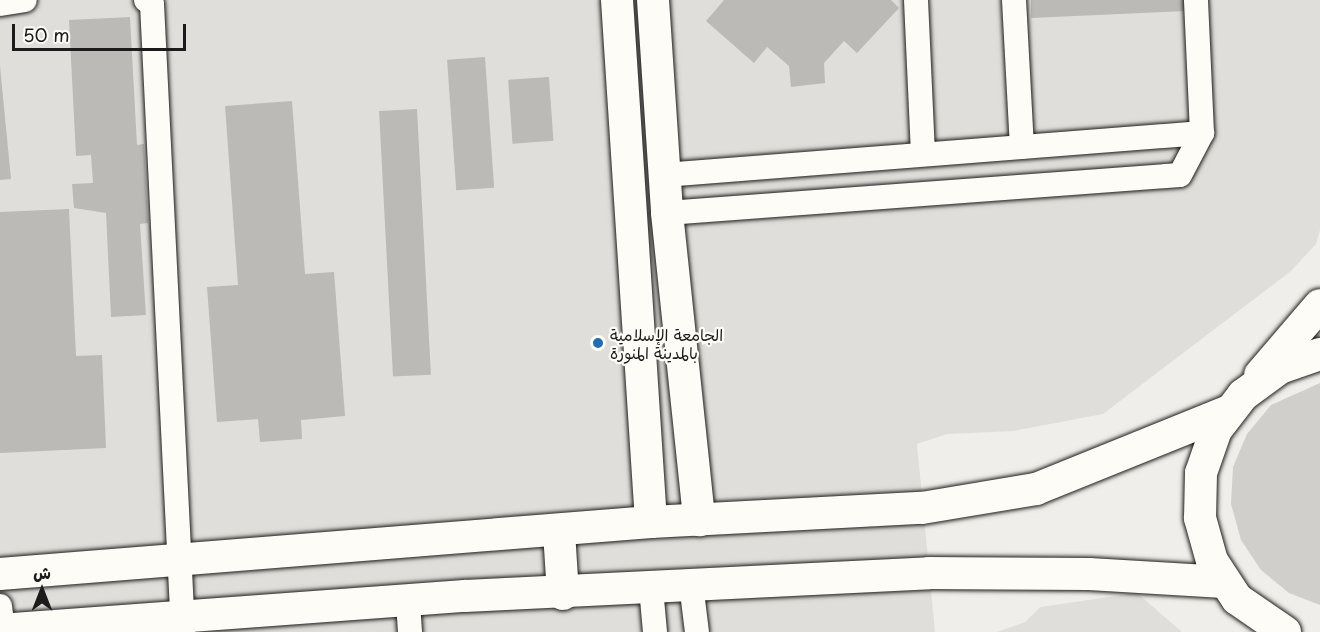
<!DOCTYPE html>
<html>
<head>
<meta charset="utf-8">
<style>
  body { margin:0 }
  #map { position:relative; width:1320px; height:632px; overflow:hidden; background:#f0eeea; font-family:"Playpen Sans","Playpen Sans Arabic",sans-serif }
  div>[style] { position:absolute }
  .built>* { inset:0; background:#e0deda }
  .green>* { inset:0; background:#d0cfcc }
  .building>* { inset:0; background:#bbbab6; transform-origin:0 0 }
  .roads { filter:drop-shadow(0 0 2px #1c1c1c) drop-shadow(0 0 2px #1c1c1c) }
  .minor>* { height:24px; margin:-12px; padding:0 12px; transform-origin:12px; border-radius:12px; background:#fdfcf7 }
  .major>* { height:32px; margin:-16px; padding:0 16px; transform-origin:16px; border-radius:16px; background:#fdfcf7 }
  .dots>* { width:16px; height:16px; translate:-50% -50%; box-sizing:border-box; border:3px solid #fdfcf7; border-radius:50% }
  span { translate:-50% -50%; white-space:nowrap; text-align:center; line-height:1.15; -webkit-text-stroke:4.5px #fdfcf7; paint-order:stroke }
  .poi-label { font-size:16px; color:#1c1c1c }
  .left { translate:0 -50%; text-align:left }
  .north { position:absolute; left:12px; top:560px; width:60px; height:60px; -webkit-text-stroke:4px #fdfcf7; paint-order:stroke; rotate:0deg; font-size:16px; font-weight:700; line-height:24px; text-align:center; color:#1c1c1c }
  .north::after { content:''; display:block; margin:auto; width:21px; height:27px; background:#1c1c1c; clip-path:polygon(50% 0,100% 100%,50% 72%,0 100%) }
  .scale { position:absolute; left:12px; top:24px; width:174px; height:27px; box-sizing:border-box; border:3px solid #1c1c1c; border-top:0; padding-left:8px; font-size:18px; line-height:21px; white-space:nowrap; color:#1c1c1c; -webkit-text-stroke:4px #fdfcf7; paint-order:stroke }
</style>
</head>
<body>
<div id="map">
  <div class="built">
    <div style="clip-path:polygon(0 0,1320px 0,1320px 230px,1316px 244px,1291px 271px,1103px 414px,1014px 431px,947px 434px,917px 444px,935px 632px,0 632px)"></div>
    <div style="clip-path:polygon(1137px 593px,1182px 632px,997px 632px,1025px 622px,1040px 607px)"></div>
  </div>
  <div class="green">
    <div style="clip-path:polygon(1320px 383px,1320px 605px,1289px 593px,1261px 570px,1241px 540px,1231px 504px,1233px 467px,1247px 434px,1271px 405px)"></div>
  </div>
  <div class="building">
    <div style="clip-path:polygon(724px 0,891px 0,899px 8px,857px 53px,844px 41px,824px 63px,825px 83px,791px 87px,789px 66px,767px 47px,754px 63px,706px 21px)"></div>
    <div style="clip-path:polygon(1031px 0,1185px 0,1186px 11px,1031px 18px)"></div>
    <div style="clip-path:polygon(130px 17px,137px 145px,144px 144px,148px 223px,140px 224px,146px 315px,111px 317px,106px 213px,74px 208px,72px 184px,93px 183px,91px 155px,76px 156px,69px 20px)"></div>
    <div style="left:485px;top:57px;width:131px;height:38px;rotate:86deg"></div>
    <div style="clip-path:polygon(0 66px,11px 179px,0 180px)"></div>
    <div style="left:549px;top:77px;width:64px;height:41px;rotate:86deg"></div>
    <div style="clip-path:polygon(292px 101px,305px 274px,334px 272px,345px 416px,301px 420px,302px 439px,260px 442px,258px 419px,217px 422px,207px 287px,238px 285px,225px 106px)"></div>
    <div style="left:417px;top:109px;width:266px;height:38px;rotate:87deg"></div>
    <div style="clip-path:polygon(69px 209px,76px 356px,102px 355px,106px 448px,0 453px,0 212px)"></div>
  </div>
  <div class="roads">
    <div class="minor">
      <div style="left:146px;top:0;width:7px;rotate:34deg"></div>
      <div style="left:152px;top:4px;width:629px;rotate:87.17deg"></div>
      <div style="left:916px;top:0;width:154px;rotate:87.4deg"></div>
      <div style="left:1014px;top:0;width:147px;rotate:86.9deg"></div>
      <div style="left:0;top:4px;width:25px;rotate:-9deg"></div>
      <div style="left:664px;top:175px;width:540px;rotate:-4.46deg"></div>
      <div style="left:1202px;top:133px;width:133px;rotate:-92.6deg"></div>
      <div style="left:667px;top:213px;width:514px;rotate:-4.24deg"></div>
      <div style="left:1180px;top:175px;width:47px;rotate:-62.4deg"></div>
      <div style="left:691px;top:584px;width:48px;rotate:82.9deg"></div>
      <div style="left:651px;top:588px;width:44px;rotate:84.8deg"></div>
      <div style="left:408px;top:603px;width:29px;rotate:86deg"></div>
      <div style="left:0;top:606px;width:26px;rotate:83deg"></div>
    </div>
    <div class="major">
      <div style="left:617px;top:0;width:523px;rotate:86.27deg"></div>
      <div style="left:653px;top:0;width:213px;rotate:86.2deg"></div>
      <div style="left:667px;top:213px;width:309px;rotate:84deg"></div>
      <div style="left:1260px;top:375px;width:92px;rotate:-49.4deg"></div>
      <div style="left:559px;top:532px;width:62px;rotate:86.3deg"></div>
      <div style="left:0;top:574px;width:653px;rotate:-4.57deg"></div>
      <div style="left:651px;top:522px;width:271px;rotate:-3deg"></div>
      <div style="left:922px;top:508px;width:116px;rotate:-9.5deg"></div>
      <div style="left:1036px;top:489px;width:208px;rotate:-22deg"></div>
      <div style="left:0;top:630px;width:466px;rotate:-4.2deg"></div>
      <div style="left:465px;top:596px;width:465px;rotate:-2.8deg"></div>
      <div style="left:929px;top:573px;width:160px;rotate:0.4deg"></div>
      <div style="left:1089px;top:574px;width:135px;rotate:3.4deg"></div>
      <div style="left:1285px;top:632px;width:58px;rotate:-145.5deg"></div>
      <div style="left:1237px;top:599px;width:45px;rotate:-123.3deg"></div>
      <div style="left:1212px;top:561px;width:45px;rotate:-105.6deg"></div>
      <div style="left:1200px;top:518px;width:45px;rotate:-88.7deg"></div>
      <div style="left:1201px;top:473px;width:46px;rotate:-70.8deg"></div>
      <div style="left:1216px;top:430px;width:44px;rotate:-52.4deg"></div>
      <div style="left:1243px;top:395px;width:46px;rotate:-36.1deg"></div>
      <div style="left:1280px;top:368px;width:42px;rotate:-19.3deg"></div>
    </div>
  </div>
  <div class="dots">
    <div style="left:598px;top:343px;background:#1f6fb2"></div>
  </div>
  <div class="poi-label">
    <span class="left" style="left:610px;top:343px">الجامعة الإسلامية<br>بالمدينة المنورة</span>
  </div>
  <div class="north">ش</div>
  <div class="scale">50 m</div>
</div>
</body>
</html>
